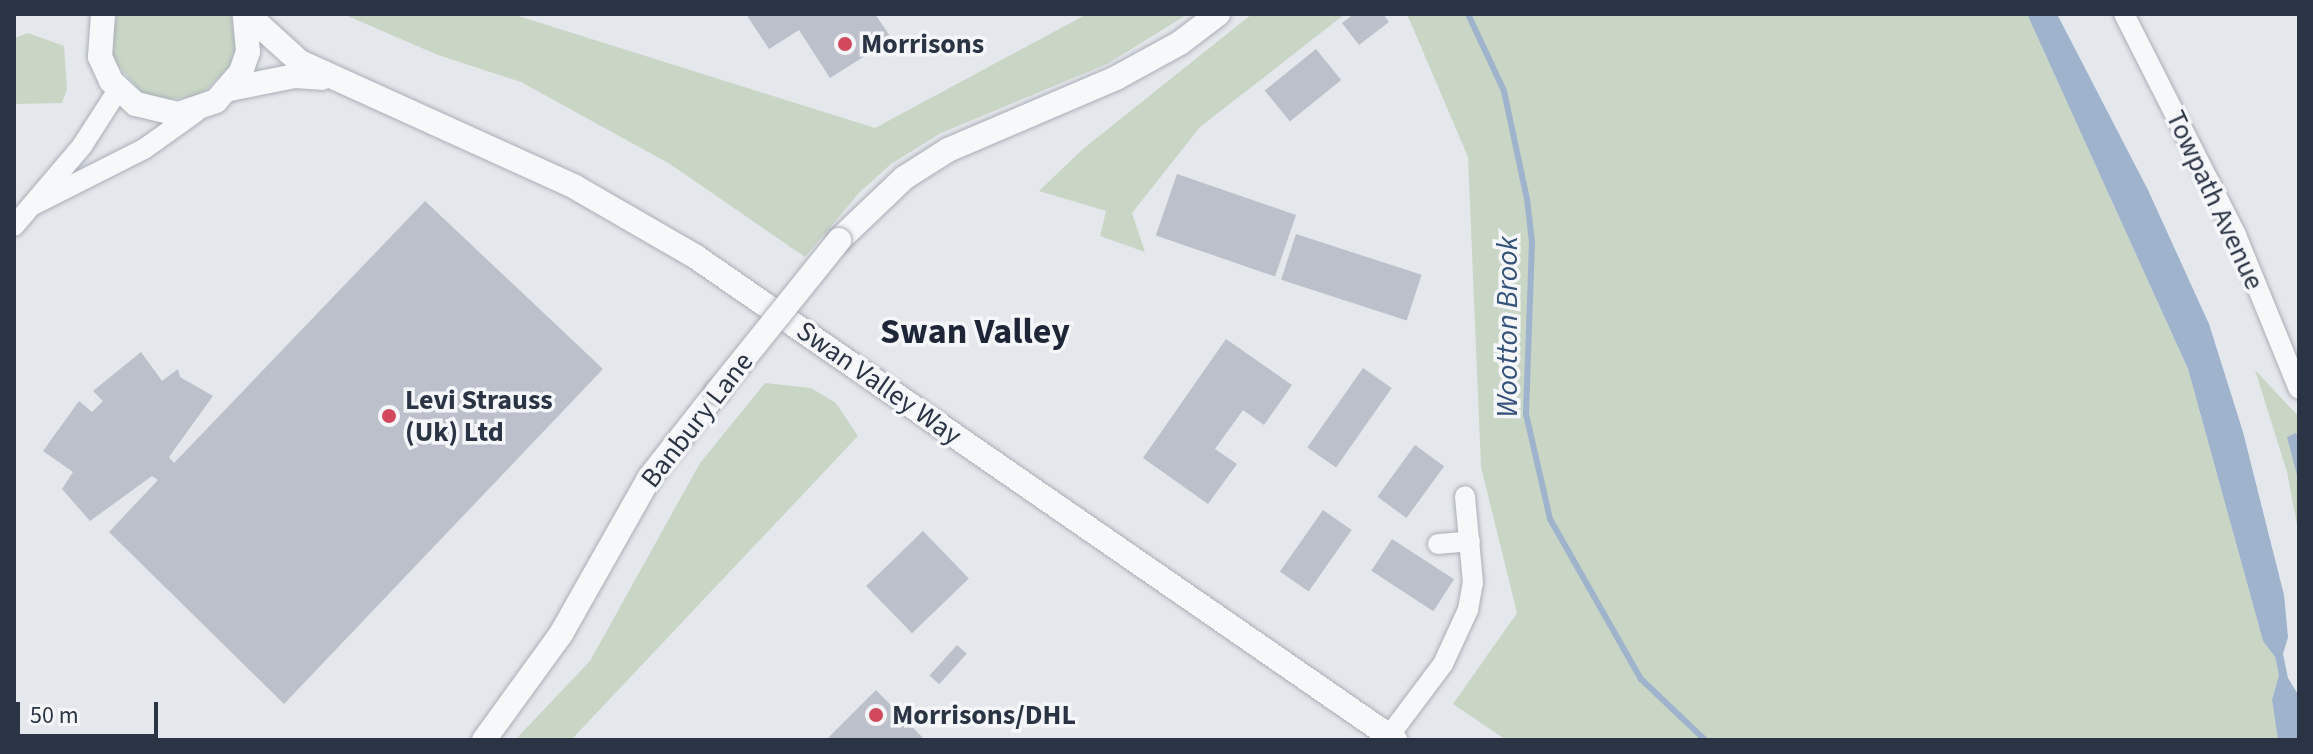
<!DOCTYPE html>
<html>
<head>
<meta charset="utf-8">
<style>
  body { margin:0 }
  #map { position:relative; width:2313px; height:754px; overflow:hidden; background:#e4e7ec; font-family:"Source Sans 3",sans-serif }
  div>[style] { position:absolute }
  .green>* { inset:0; background:#c9d6c5 }
  .water>* { inset:0; background:#9fb4cc }
  .stream>* { height:6px; margin:-3px; padding:0 3px; transform-origin:3px; border-radius:3px; background:#9fb4cc }
  .building>* { inset:0; background:#bbc0ca; transform-origin:0 0 }
  .roads { filter:drop-shadow(0 0 2px #a9aeb7) drop-shadow(0 0 2px #a9aeb7) }
  .minor>* { height:20px; margin:-10px; padding:0 10px; transform-origin:10px; border-radius:10px; background:#f7f8fa }
  .tertiary>* { height:24px; margin:-12px; padding:0 12px; transform-origin:12px; border-radius:12px; background:#f7f8fa }
  .bridges { filter:drop-shadow(0 0 2px #a9aeb7) drop-shadow(0 0 2px #a9aeb7) }
  .tertiary-bridge>* { height:24px; margin:-12px; padding:0 12px; transform-origin:12px; border-radius:12px; background:#f7f8fa }
  .dots>* { width:22px; height:22px; translate:-50% -50%; box-sizing:border-box; border:4px solid #f4f6f9; border-radius:50% }
  span { translate:-50% -50%; white-space:nowrap; text-align:center; line-height:1.15; -webkit-text-stroke:7px #f4f6f9; paint-order:stroke }
  .poi-label { font-size:28px; color:#2b3445; font-weight:700 }
  .left { translate:0 -50%; text-align:left }
  .street-label { font-size:28px; color:#2b3445 }
  .water-label { font-size:30px; color:#34527a; font-style:italic }
  .district-label { font-size:36px; color:#1d2536; font-weight:700 }
  .frame { position:absolute; inset:0; border:16px solid #2b3445; pointer-events:none }
  .scale { position:absolute; left:16px; top:702px; width:142px; height:36px; box-sizing:border-box; border:4px solid #2b3445; border-top:0; padding-left:10px; font-size:24px; line-height:28px; white-space:nowrap; color:#2b3445; -webkit-text-stroke:6px #f4f6f9; paint-order:stroke }
</style>
</head>
<body>
<div id="map">
  <div class="green">
    <div style="clip-path:polygon(117px 14px,231px 14px,236px 46px,230px 66px,200px 96px,161px 100px,142px 93px,116px 63px,111px 44px)"></div>
    <div style="clip-path:polygon(343px 14px,512px 14px,875px 128px,1087px 14px,1188px 14px,1107px 64px,941px 133px,891px 164px,859px 193px,805px 257px,670px 164px,521px 82px,438px 55px)"></div>
    <div style="clip-path:polygon(1252px 14px,1345px 14px,1200px 127px,1132px 213px,1145px 252px,1100px 236px,1106px 211px,1039px 191px,1083px 149px)"></div>
    <div style="clip-path:polygon(1407px 14px,2027px 14px,2188px 369px,2263px 641px,2275px 657px,2279px 675px,2272px 700px,2278px 740px,1506px 740px,1453px 704px,1517px 613px,1481px 467px,1468px 157px)"></div>
    <div style="clip-path:polygon(28px 33px,64px 46px,67px 89px,62px 103px,14px 104px,14px 38px)"></div>
    <div style="clip-path:polygon(2255px 370px,2299px 417px,2299px 535px,2287px 472px)"></div>
    <div style="clip-path:polygon(765px 383px,811px 388px,836px 403px,858px 436px,571px 740px,515px 740px,590px 661px,700px 463px)"></div>
  </div>
  <div class="water">
    <div style="clip-path:polygon(2027px 14px,2057px 14px,2148px 190px,2209px 324px,2243px 432px,2284px 595px,2288px 637px,2283px 654px,2288px 678px,2299px 696px,2299px 740px,2278px 740px,2272px 700px,2279px 675px,2275px 657px,2263px 641px,2188px 369px)"></div>
    <div style="clip-path:polygon(2296px 433px,2299px 438px,2299px 483px,2287px 437px)"></div>
  </div>
  <div class="stream">
    <div style="left:1468px;top:14px;width:85px;rotate:64.9deg"></div>
    <div style="left:1504px;top:91px;width:110px;rotate:78deg"></div>
    <div style="left:1527px;top:199px;width:43px;rotate:83.4deg"></div>
    <div style="left:1532px;top:242px;width:172px;rotate:92deg"></div>
    <div style="left:1526px;top:414px;width:108px;rotate:77.1deg"></div>
    <div style="left:1550px;top:519px;width:184px;rotate:60.4deg"></div>
    <div style="left:1641px;top:679px;width:88px;rotate:43.6deg"></div>
  </div>
  <div class="building">
    <div style="clip-path:polygon(746px 14px,875px 14px,892px 39px,830px 78px,799px 30px,769px 49px)"></div>
    <div style="clip-path:polygon(1354px 14px,1383px 14px,1389px 22px,1359px 45px,1342px 23px)"></div>
    <div style="left:1316px;top:49px;width:40px;height:66px;rotate:51deg"></div>
    <div style="left:1177px;top:174px;width:126px;height:65px;rotate:19deg"></div>
    <div style="clip-path:polygon(425px 201px,603px 369px,284px 704px,109px 532px,158px 480px,152px 476px,90px 521px,62px 489px,73px 472px,43px 451px,79px 401px,92px 412px,103px 401px,93px 391px,141px 352px,162px 381px,178px 369px,180px 377px,213px 396px,169px 457px,174px 463px)"></div>
    <div style="left:1296px;top:234px;width:132px;height:48px;rotate:18deg"></div>
    <div style="clip-path:polygon(1226px 339px,1292px 385px,1264px 425px,1243px 410px,1215px 449px,1237px 464px,1208px 504px,1143px 458px)"></div>
    <div style="left:1363px;top:368px;width:35px;height:97px;rotate:35deg"></div>
    <div style="left:1415px;top:445px;width:36px;height:64px;rotate:36deg"></div>
    <div style="left:1323px;top:510px;width:35px;height:75px;rotate:35deg"></div>
    <div style="left:923px;top:531px;width:66px;height:79px;rotate:46deg"></div>
    <div style="left:1392px;top:539px;width:74px;height:38px;rotate:33deg"></div>
    <div style="left:957px;top:645px;width:13px;height:41px;rotate:42deg"></div>
    <div style="clip-path:polygon(876px 690px,925px 740px,826px 740px)"></div>
  </div>
  <div class="roads">
    <div class="minor">
      <div style="left:2124px;top:14px;width:248px;rotate:63.1deg"></div>
      <div style="left:2236px;top:235px;width:166px;rotate:67.8deg"></div>
      <div style="left:35px;top:204px;width:122px;rotate:-26.8deg"></div>
      <div style="left:144px;top:149px;width:64px;rotate:-35.4deg"></div>
      <div style="left:14px;top:226px;width:105px;rotate:-49.6deg"></div>
      <div style="left:82px;top:146px;width:67px;rotate:-57.3deg"></div>
      <div style="left:1438px;top:544px;width:32px;rotate:-5deg"></div>
      <div style="left:1389px;top:736px;width:90px;rotate:-53.1deg"></div>
      <div style="left:1443px;top:664px;width:60px;rotate:-65.2deg"></div>
      <div style="left:1468px;top:610px;width:27px;rotate:-80deg"></div>
      <div style="left:1473px;top:583px;width:87px;rotate:-95.3deg"></div>
    </div>
    <div class="tertiary">
      <div style="left:103px;top:14px;width:43px;rotate:94deg"></div>
      <div style="left:100px;top:57px;width:26px;rotate:65deg"></div>
      <div style="left:111px;top:81px;width:34px;rotate:43deg"></div>
      <div style="left:136px;top:104px;width:43px;rotate:13.4deg"></div>
      <div style="left:178px;top:114px;width:40px;rotate:-18.9deg"></div>
      <div style="left:216px;top:101px;width:38px;rotate:-49deg"></div>
      <div style="left:241px;top:72px;width:21px;rotate:-71deg"></div>
      <div style="left:248px;top:52px;width:38px;rotate:-95deg"></div>
      <div style="left:247px;top:14px;width:72px;rotate:42.2deg"></div>
      <div style="left:300px;top:62px;width:302px;rotate:24.4deg"></div>
      <div style="left:575px;top:187px;width:140px;rotate:30deg"></div>
      <div style="left:696px;top:257px;width:850px;rotate:34.64deg"></div>
      <div style="left:230px;top:89px;width:66px;rotate:-11.3deg"></div>
      <div style="left:295px;top:76px;width:27px;rotate:4deg"></div>
      <div style="left:839px;top:240px;width:90px;rotate:-43.6deg"></div>
      <div style="left:904px;top:178px;width:52px;rotate:-32.5deg"></div>
      <div style="left:948px;top:150px;width:183px;rotate:-23.2deg"></div>
      <div style="left:1116px;top:78px;width:73px;rotate:-28.7deg"></div>
      <div style="left:1180px;top:43px;width:48px;rotate:-37.3deg"></div>
      <div style="left:484px;top:740px;width:131px;rotate:-54deg"></div>
      <div style="left:561px;top:634px;width:180px;rotate:-60.5deg"></div>
      <div style="left:650px;top:477px;width:108px;rotate:-51.8deg"></div>
    </div>
  </div>
  <div class="bridges">
    <div class="tertiary-bridge">
      <div style="left:717px;top:392px;width:195px;rotate:-51.2deg"></div>
    </div>
  </div>
  <div class="dots">
    <div style="left:845px;top:44px;background:#d1495b"></div>
    <div style="left:389px;top:416px;background:#d1495b"></div>
    <div style="left:876px;top:715px;background:#d1495b"></div>
  </div>
  <div class="poi-label">
    <span class="left" style="left:861px;top:44px">Morrisons</span>
    <span class="left" style="left:405px;top:416px">Levi Strauss<br>(Uk) Ltd</span>
    <span class="left" style="left:892px;top:715px">Morrisons/DHL</span>
  </div>
  <div class="street-label">
    <span style="left:2215px;top:200px;rotate:65deg">Towpath Avenue</span>
    <span style="left:879px;top:383px;rotate:35deg">Swan Valley Way</span>
    <span style="left:697px;top:420px;rotate:-52deg">Banbury Lane</span>
  </div>
  <div class="water-label">
    <span style="left:1508px;top:327px;rotate:-90deg">Wootton Brook</span>
  </div>
  <div class="district-label">
    <span style="left:975px;top:332px">Swan Valley</span>
  </div>
  <div class="frame"></div>
  <div class="scale">50 m</div>
</div>
</body>
</html>
